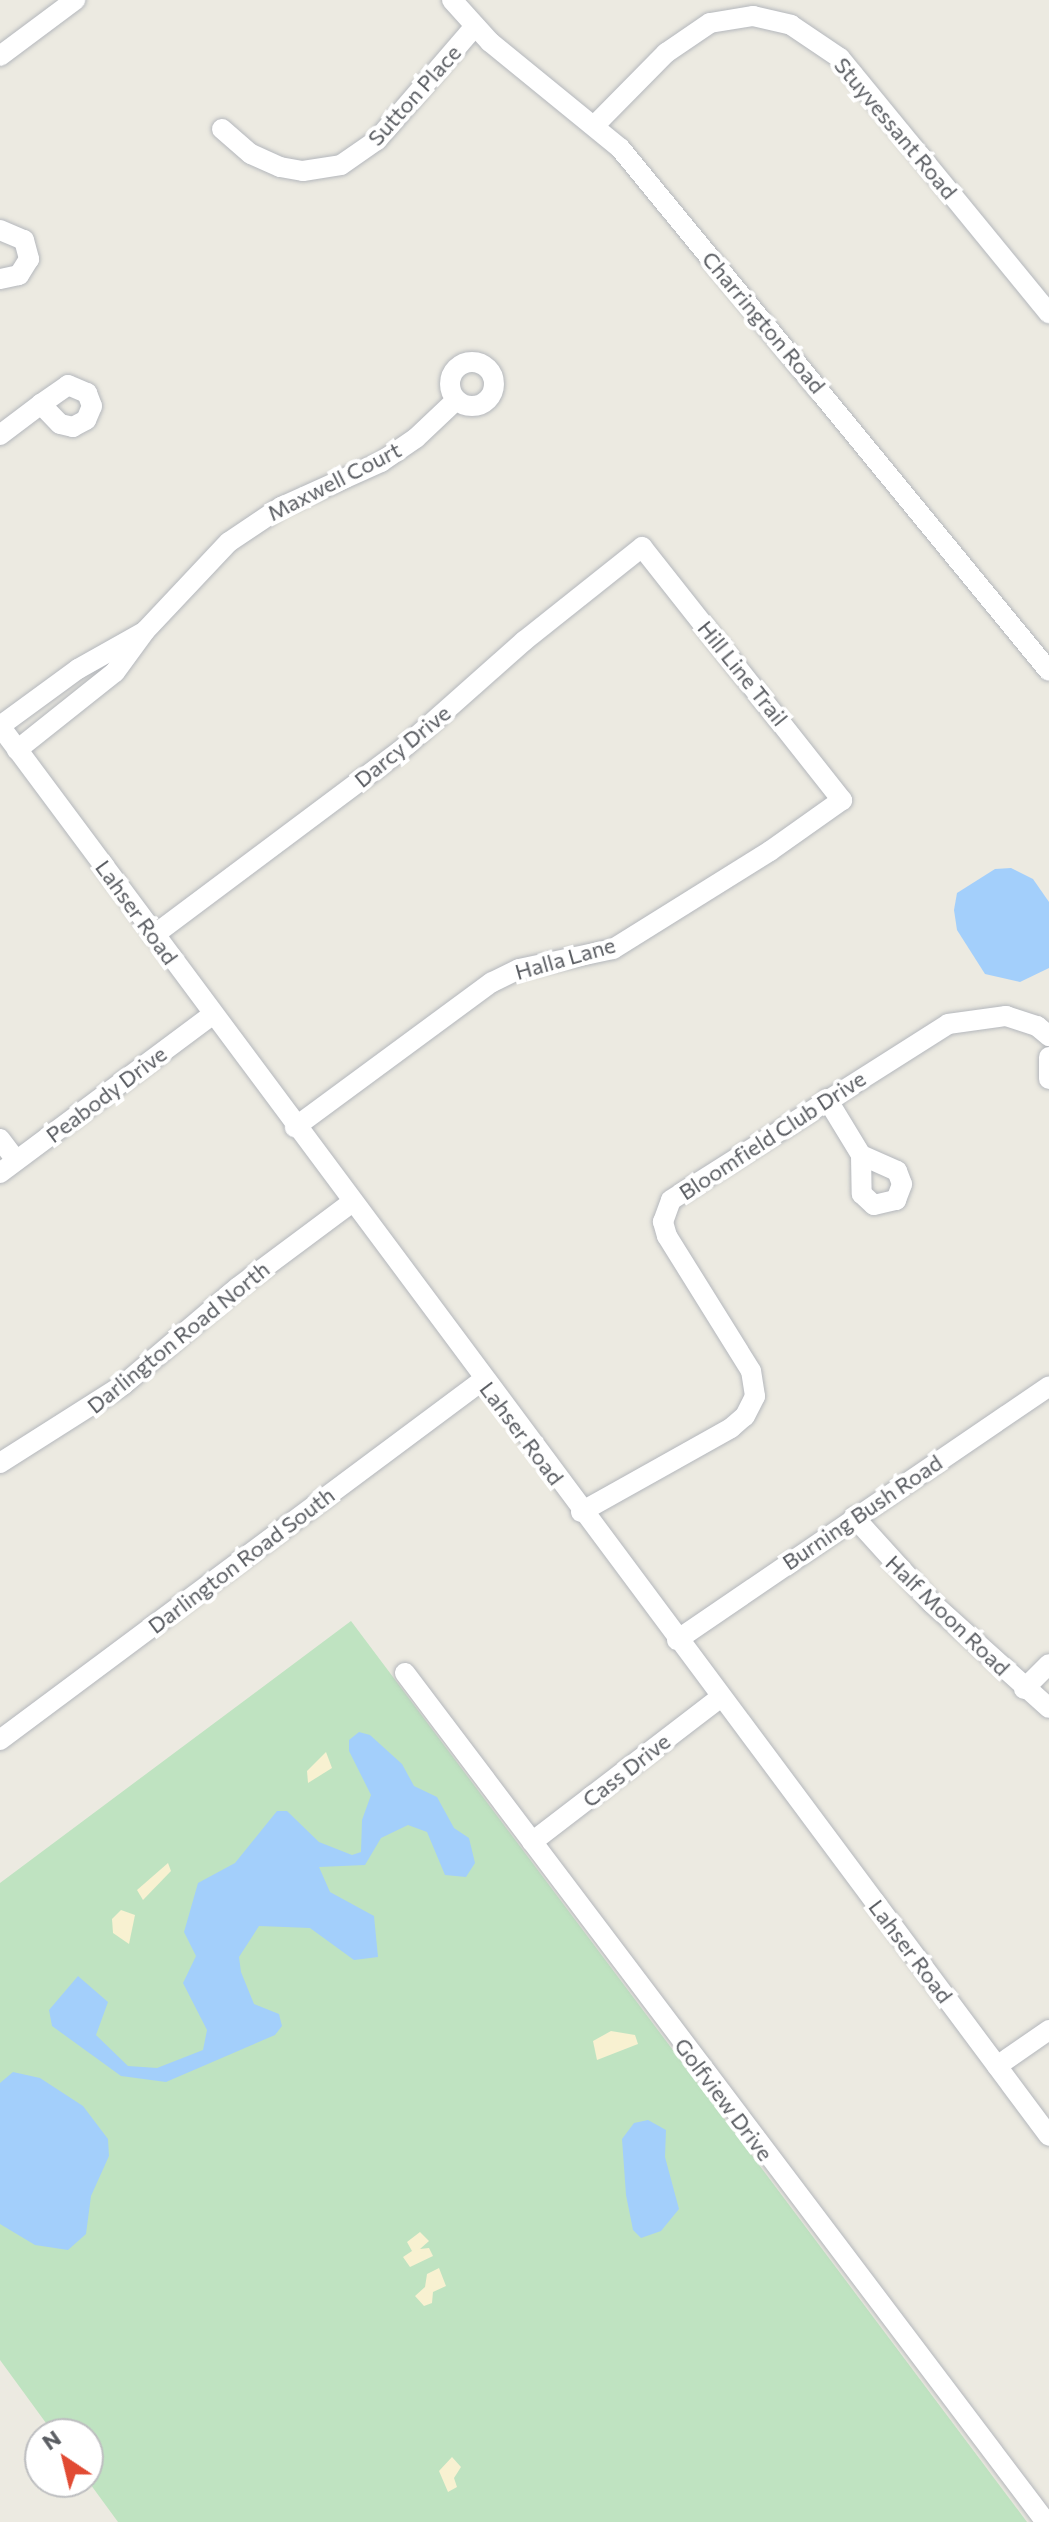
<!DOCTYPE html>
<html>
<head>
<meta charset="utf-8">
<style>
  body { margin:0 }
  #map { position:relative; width:1049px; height:2522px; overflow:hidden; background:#eceae1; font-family:Commissioner,sans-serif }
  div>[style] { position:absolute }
  .green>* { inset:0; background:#bfe3c1 }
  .sand>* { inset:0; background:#f8f1d1 }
  .water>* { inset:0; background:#a3cffb }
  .roads { filter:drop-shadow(0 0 2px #b4b7bc) drop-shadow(0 0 2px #b4b7bc) }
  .minor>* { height:20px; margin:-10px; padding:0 10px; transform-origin:10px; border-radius:10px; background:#fff }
  .minor>.ring { margin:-10px; padding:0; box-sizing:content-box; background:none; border:20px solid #fff; border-radius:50% }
  span { translate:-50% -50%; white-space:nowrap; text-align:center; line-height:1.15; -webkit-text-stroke:8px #fff; paint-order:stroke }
  .street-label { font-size:22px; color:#5a5d62 }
  .north { position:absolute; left:24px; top:2418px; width:80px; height:80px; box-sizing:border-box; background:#fff; border:2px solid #bdbec0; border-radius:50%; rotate:325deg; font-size:22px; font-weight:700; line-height:32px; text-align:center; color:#5a5d62 }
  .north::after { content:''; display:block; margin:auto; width:28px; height:36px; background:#e14b33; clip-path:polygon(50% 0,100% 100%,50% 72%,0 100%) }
</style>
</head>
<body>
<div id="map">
  <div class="green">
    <div style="clip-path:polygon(351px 1621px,1027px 2522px,118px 2522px,88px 2481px,88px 2434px,54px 2434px,0 2360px,0 1883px)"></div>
  </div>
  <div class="sand">
    <div style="clip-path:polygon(326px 1752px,332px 1768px,308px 1783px,307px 1771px)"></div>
    <div style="clip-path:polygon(168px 1863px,171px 1871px,143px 1900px,137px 1890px)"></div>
    <div style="clip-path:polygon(121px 1910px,135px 1915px,129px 1944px,113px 1933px,112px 1919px)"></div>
    <div style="clip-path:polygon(611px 2031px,635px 2035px,638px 2044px,597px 2060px,593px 2041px)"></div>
    <div style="clip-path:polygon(420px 2232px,429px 2241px,420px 2249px,429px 2248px,433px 2256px,410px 2267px,403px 2257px,412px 2251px,407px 2242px)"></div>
    <div style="clip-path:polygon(439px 2268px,446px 2286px,433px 2292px,432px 2303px,424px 2306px,415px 2296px,425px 2287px,427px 2274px)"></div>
    <div style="clip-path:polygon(452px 2457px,461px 2467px,454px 2478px,457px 2487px,448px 2492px,439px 2471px)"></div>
  </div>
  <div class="water">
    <div style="clip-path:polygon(1011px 868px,1033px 879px,1049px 902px,1049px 968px,1020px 982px,985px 974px,957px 930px,954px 910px,957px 893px,995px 869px)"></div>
    <div style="clip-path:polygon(359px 1732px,370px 1735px,402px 1764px,414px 1786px,437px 1797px,454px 1828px,469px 1838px,475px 1863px,466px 1877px,445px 1875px,427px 1832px,408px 1825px,381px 1838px,365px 1865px,319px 1867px,330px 1892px,374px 1916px,378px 1957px,354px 1960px,310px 1928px,259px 1926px,239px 1957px,241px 1972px,254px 2004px,279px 2014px,282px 2026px,275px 2035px,166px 2082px,121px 2076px,52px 2026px,49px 2010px,78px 1976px,108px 2002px,96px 2035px,128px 2066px,157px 2068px,203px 2050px,207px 2030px,183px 1983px,196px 1956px,184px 1932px,198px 1883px,235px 1863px,277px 1811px,287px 1811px,319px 1842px,352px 1855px,361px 1852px,362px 1820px,371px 1795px,349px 1751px,349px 1740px)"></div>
    <div style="clip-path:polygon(13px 2072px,40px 2078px,83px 2106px,108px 2139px,109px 2156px,91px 2196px,86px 2234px,68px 2250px,35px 2245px,0 2224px,0 2083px)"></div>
    <div style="clip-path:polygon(648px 2120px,666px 2130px,665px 2157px,679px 2209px,661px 2231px,641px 2238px,633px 2230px,626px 2195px,622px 2139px,634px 2123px)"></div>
  </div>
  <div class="roads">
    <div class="minor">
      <div style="left:452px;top:0;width:57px;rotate:47.9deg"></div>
      <div style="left:490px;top:42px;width:168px;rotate:39.2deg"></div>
      <div style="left:620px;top:148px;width:676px;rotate:50.64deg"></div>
      <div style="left:0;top:56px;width:94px;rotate:-36.7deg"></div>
      <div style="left:596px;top:124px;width:100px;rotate:-45.4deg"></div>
      <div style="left:666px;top:53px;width:53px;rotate:-34.3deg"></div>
      <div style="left:710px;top:23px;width:44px;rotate:-9.2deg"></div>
      <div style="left:753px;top:16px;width:39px;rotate:13deg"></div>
      <div style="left:791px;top:25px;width:59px;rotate:34deg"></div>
      <div style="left:840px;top:58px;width:330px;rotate:50.7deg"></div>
      <div style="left:222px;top:129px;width:38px;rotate:41deg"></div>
      <div style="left:251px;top:154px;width:32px;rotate:24deg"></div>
      <div style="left:280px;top:167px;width:23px;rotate:10deg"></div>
      <div style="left:303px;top:171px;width:38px;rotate:-9deg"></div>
      <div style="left:341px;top:165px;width:44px;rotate:-34.8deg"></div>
      <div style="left:377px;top:140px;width:150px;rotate:-49.3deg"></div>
      <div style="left:0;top:230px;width:26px;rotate:23deg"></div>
      <div style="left:24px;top:240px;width:20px;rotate:75deg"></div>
      <div style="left:29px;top:259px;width:19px;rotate:122deg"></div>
      <div style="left:19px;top:275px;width:19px;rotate:168deg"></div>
      <div class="ring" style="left:450px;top:362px;width:24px;height:24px"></div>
      <div style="left:68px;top:385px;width:21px;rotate:23deg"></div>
      <div style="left:87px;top:393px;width:14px;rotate:69deg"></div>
      <div style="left:92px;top:406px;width:15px;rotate:113deg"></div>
      <div style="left:86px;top:420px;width:15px;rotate:152deg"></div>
      <div style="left:73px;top:427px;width:13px;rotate:-167deg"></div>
      <div style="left:60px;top:424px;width:28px;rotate:-134deg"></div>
      <div style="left:41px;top:404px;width:33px;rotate:-35deg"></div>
      <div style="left:0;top:435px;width:51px;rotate:-37.1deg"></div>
      <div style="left:0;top:726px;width:1757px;rotate:53.35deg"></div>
      <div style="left:0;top:726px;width:97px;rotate:-36.2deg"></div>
      <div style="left:78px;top:669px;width:73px;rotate:-29.4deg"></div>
      <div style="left:17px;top:750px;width:125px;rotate:-38.5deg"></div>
      <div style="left:115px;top:672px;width:51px;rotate:-53.8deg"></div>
      <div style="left:145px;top:631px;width:122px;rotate:-46.7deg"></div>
      <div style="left:229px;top:542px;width:63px;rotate:-33.9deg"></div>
      <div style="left:281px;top:507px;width:110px;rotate:-24.2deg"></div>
      <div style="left:381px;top:462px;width:42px;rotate:-34.4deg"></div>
      <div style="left:416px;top:438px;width:55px;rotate:-43.5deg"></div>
      <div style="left:154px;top:935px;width:307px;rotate:-36.8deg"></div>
      <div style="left:400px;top:751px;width:166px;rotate:-41.6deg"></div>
      <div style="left:524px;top:641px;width:151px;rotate:-38.5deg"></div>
      <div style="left:642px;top:547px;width:323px;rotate:51.7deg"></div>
      <div style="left:842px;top:800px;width:88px;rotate:144.7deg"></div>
      <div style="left:770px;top:851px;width:185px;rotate:148deg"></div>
      <div style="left:613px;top:949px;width:96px;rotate:168deg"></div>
      <div style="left:519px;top:969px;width:30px;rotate:154deg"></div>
      <div style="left:492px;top:982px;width:245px;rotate:143.6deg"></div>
      <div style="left:1049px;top:1057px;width:22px;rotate:90deg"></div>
      <div style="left:827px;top:1099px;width:66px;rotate:58.7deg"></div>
      <div style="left:861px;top:1155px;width:39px;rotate:89deg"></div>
      <div style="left:862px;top:1194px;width:16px;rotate:43deg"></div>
      <div style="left:874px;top:1205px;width:23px;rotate:-13deg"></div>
      <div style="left:896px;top:1200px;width:17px;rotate:-69deg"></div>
      <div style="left:902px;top:1184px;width:14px;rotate:-111deg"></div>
      <div style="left:897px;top:1171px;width:39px;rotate:-156deg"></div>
      <div style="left:0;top:1139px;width:26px;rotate:53deg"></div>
      <div style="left:0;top:1173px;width:264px;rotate:-36.7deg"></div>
      <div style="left:0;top:1463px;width:146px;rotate:-32.4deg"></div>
      <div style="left:123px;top:1385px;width:150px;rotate:-40.4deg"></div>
      <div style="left:237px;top:1288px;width:142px;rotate:-36.7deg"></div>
      <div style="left:581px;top:1512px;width:172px;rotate:-29.2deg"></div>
      <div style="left:731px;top:1428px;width:18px;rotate:-41deg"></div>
      <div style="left:745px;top:1416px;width:22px;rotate:-63deg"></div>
      <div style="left:755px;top:1396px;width:25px;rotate:-99deg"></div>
      <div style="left:751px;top:1371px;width:159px;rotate:-121.9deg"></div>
      <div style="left:667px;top:1236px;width:15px;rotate:-106deg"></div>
      <div style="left:663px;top:1222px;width:23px;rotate:-70deg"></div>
      <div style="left:671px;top:1200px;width:328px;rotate:-32.4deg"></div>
      <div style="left:948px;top:1024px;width:59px;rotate:-7.9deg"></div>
      <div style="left:1006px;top:1016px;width:33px;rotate:18deg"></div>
      <div style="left:1037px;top:1026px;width:16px;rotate:40deg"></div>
      <div style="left:854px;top:1517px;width:116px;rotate:47.8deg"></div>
      <div style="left:932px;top:1603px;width:157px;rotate:41.9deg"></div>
      <div style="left:677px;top:1640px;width:450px;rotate:-34.3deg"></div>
      <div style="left:405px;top:1673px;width:1064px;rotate:52.95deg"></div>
      <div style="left:1024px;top:1689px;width:35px;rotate:-45deg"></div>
      <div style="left:0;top:1740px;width:602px;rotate:-36.7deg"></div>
      <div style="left:532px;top:1842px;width:237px;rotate:-37.5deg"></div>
      <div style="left:997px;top:2066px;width:63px;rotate:-34.7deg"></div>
    </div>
  </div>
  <div class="street-label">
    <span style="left:414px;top:95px;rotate:-48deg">Sutton Place</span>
    <span style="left:896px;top:128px;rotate:50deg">Stuyvessant Road</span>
    <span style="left:764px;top:322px;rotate:50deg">Charrington Road</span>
    <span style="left:334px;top:481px;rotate:-27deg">Maxwell Court</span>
    <span style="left:743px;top:673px;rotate:51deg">Hill Line Trail</span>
    <span style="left:402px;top:746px;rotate:-39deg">Darcy Drive</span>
    <span style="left:137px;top:912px;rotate:54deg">Lahser Road</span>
    <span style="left:565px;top:958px;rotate:-16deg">Halla Lane</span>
    <span style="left:106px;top:1094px;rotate:-37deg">Peabody Drive</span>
    <span style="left:772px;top:1135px;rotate:-33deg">Bloomfield Club Drive</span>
    <span style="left:178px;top:1337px;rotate:-39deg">Darlington Road North</span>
    <span style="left:522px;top:1433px;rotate:53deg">Lahser Road</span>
    <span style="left:862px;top:1512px;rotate:-34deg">Burning Bush Road</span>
    <span style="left:241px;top:1560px;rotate:-37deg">Darlington Road South</span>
    <span style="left:948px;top:1615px;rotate:44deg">Half Moon Road</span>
    <span style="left:626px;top:1770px;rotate:-38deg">Cass Drive</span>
    <span style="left:911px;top:1951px;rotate:53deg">Lahser Road</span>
    <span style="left:724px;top:2099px;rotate:53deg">Golfview Drive</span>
  </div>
  <div class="north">N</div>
</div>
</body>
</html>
